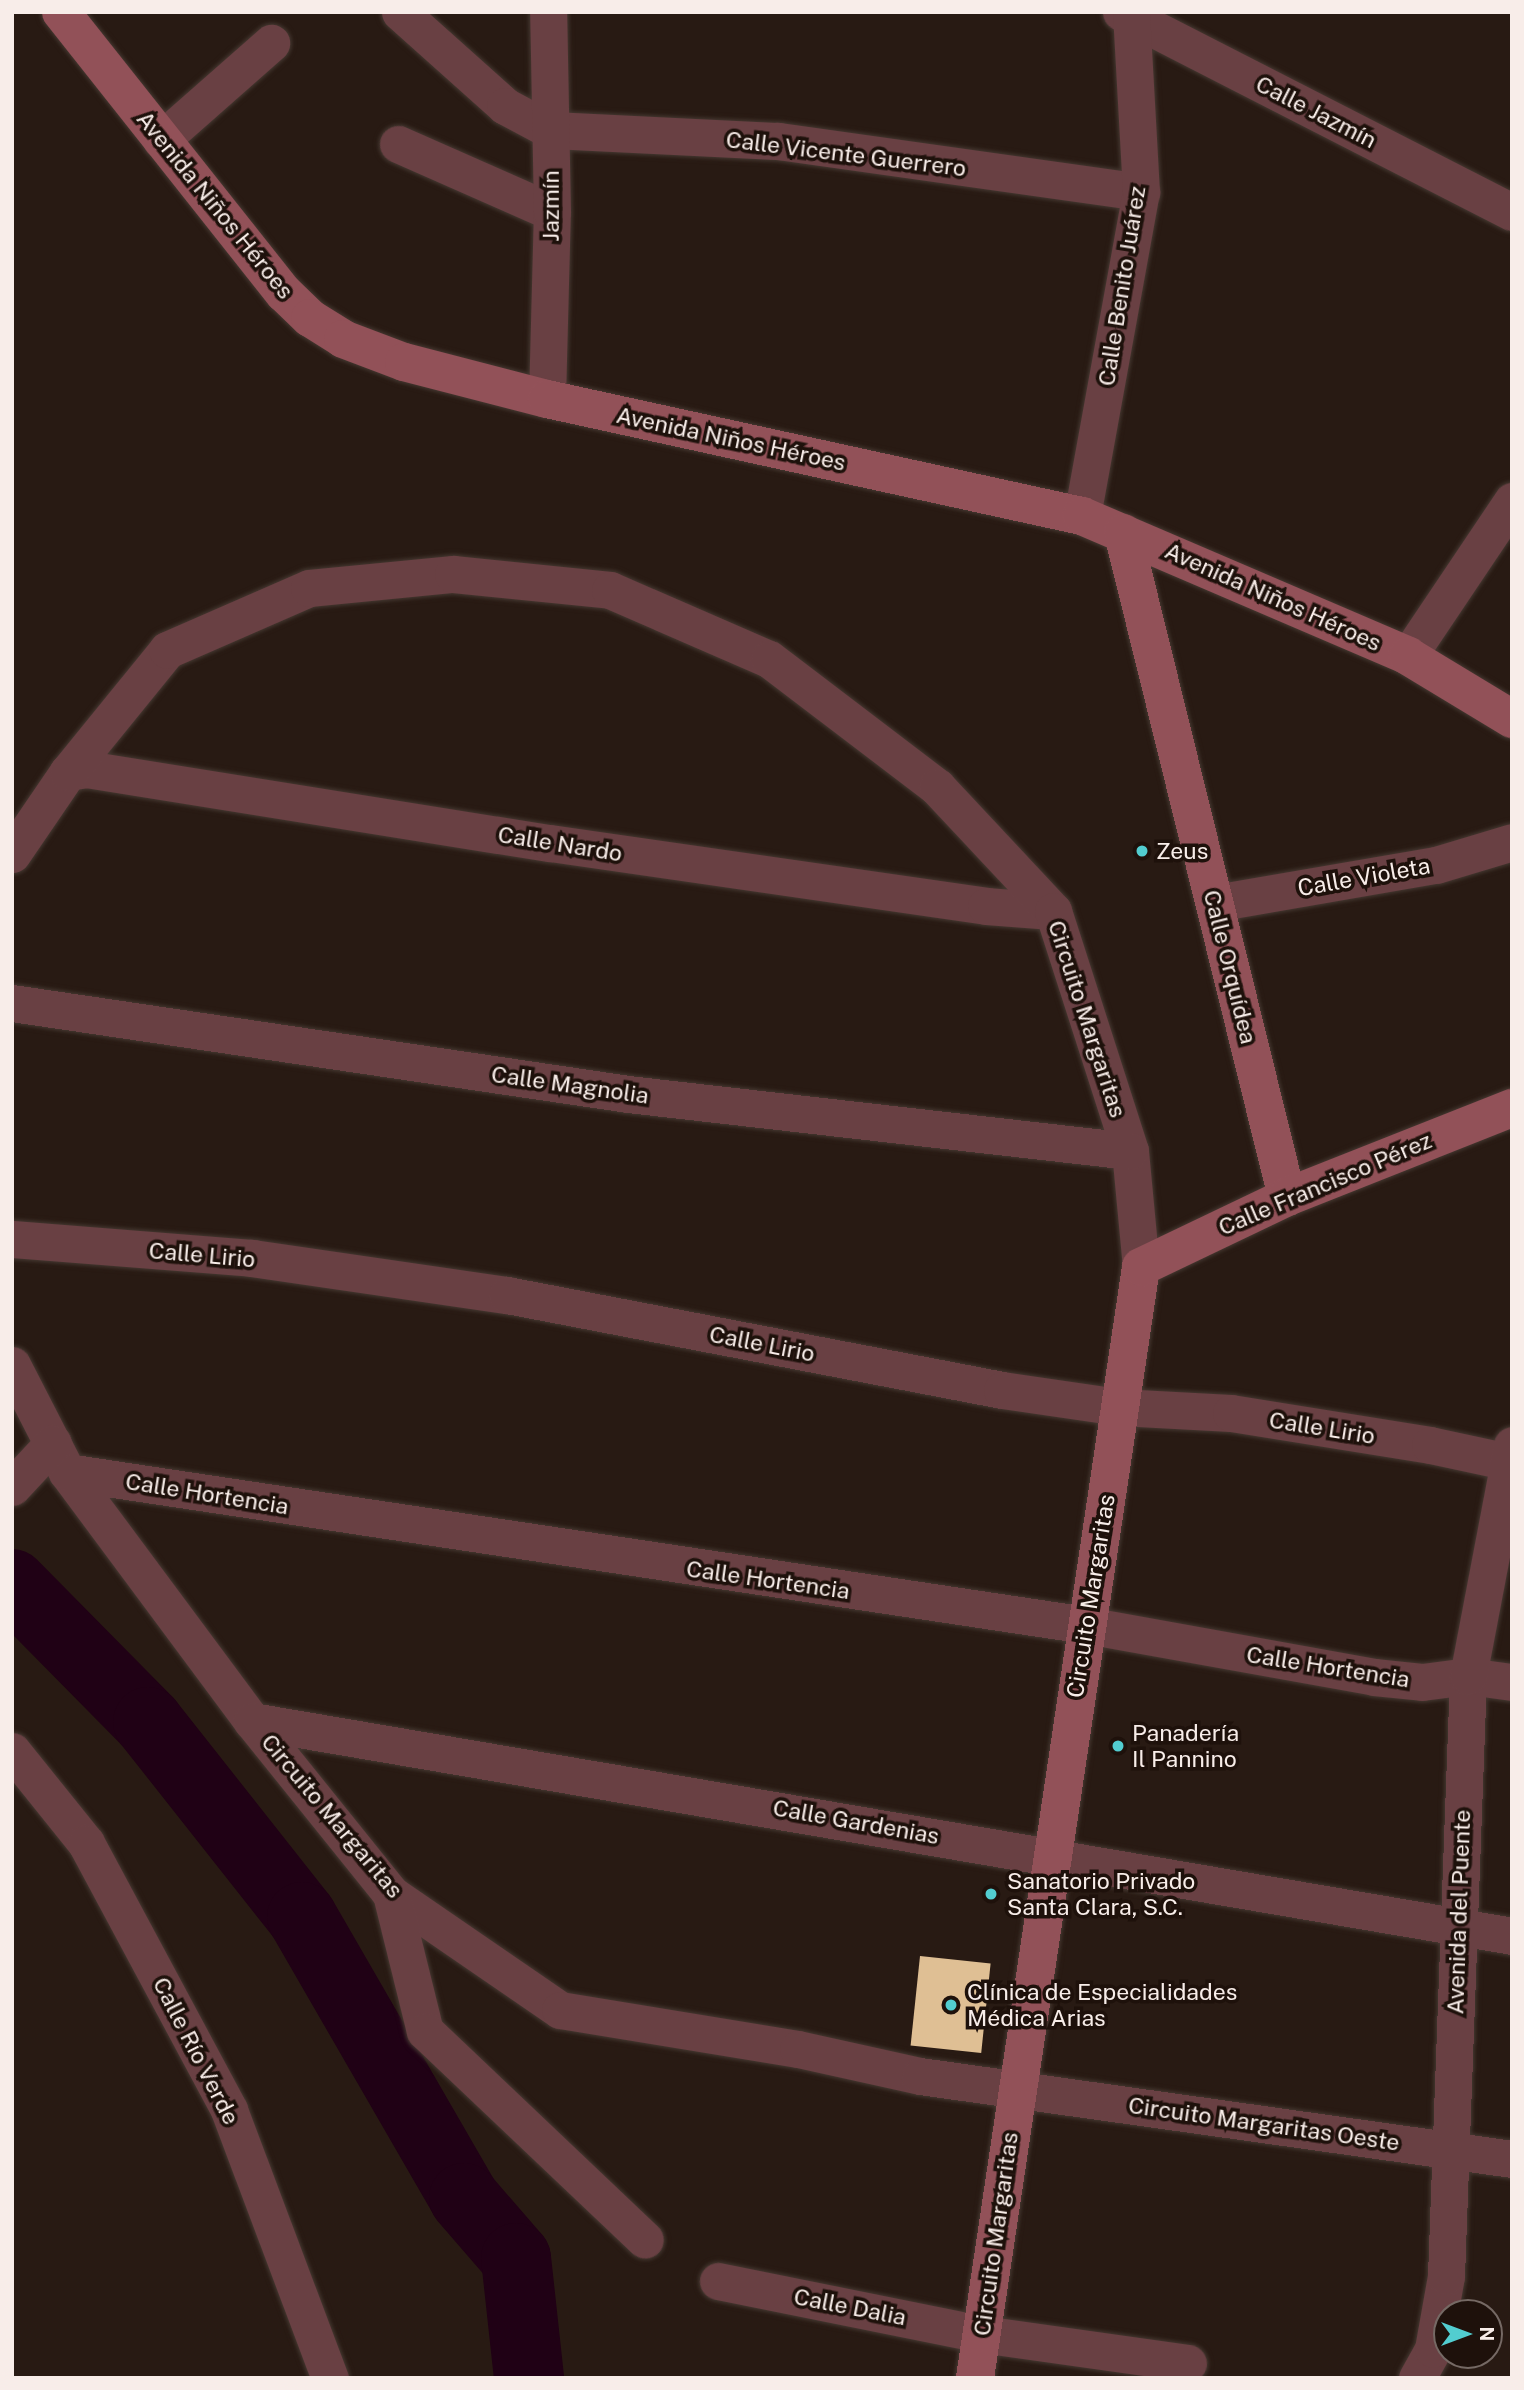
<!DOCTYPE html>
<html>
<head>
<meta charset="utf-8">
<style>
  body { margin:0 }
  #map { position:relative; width:1524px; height:2390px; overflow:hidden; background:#281a13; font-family:"Public Sans",sans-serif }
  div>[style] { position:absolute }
  .river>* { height:70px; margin:-35px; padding:0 35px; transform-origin:35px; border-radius:35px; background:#200115 }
  .building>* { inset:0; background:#dfbf94; transform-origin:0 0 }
  .roads { filter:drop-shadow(0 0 2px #453831) drop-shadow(0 0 2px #453831) }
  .street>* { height:37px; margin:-18.5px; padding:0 18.5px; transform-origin:18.5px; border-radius:18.5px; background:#694043 }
  .secondary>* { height:38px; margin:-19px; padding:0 19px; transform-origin:19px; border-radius:19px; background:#925158 }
  .dots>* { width:19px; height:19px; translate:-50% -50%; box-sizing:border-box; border:4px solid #1e110b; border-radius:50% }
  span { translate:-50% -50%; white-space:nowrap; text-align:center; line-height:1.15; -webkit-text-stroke:7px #1e110b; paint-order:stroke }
  .street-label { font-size:23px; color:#f8ede9 }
  .poi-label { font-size:23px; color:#f8ede9 }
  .left { translate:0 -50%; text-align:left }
  .frame { position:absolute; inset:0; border:14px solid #f8ede9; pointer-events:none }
  .north { position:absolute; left:1433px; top:2299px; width:70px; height:70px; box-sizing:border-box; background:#1e110b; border:2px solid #756964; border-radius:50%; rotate:90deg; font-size:19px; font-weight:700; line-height:28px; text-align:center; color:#f8ede9 }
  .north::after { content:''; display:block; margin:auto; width:24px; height:32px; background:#52cdd0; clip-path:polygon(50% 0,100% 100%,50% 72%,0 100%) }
</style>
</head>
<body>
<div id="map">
  <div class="river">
    <div style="left:12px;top:1584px;width:194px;rotate:45.4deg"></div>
    <div style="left:148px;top:1722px;width:248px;rotate:51.7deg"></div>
    <div style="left:302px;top:1917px;width:324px;rotate:60deg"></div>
    <div style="left:464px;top:2198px;width:79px;rotate:49.1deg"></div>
    <div style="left:516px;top:2258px;width:121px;rotate:83.8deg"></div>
  </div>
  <div class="building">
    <div style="left:920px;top:1956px;width:71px;height:90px;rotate:6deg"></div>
  </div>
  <div class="roads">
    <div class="street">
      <div style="left:400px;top:12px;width:141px;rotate:41.8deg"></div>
      <div style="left:505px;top:106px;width:51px;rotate:28.1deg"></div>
      <div style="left:550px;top:130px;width:228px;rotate:2.8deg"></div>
      <div style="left:778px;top:141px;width:367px;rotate:8deg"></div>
      <div style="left:1121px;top:12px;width:439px;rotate:27.1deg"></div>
      <div style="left:161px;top:140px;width:147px;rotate:-41.4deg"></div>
      <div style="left:398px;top:144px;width:168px;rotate:23.8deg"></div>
      <div style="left:547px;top:399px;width:187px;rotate:-88.5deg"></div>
      <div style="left:552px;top:212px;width:200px;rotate:-91.1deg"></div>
      <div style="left:1082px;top:516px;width:329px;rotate:-79.7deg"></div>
      <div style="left:1141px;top:192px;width:180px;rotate:-93.2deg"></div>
      <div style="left:1408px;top:656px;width:187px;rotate:-56.1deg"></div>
      <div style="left:68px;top:772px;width:18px;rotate:-9deg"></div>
      <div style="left:86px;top:769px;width:470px;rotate:9.1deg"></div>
      <div style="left:550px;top:843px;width:441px;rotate:8.2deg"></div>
      <div style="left:986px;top:906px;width:67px;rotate:4.3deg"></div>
      <div style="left:12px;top:854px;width:99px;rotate:-55.7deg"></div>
      <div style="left:68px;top:772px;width:157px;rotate:-50.9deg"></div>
      <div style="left:167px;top:650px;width:155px;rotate:-23.6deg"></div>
      <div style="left:309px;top:588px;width:145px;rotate:-5.6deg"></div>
      <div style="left:453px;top:574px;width:158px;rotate:5.8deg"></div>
      <div style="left:610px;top:590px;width:173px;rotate:23.5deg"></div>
      <div style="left:769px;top:659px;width:211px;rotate:37.3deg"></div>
      <div style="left:937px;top:787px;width:170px;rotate:46.9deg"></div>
      <div style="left:1053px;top:911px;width:252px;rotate:72.2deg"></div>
      <div style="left:1130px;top:1151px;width:117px;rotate:84.6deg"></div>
      <div style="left:1215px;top:903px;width:224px;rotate:-9.8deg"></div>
      <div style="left:1436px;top:865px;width:79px;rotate:-16.8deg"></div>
      <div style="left:12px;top:1003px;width:623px;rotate:8.4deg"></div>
      <div style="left:628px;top:1094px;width:505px;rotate:6.48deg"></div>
      <div style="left:12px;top:1239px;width:241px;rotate:4.5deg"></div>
      <div style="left:252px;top:1258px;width:258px;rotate:8.3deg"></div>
      <div style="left:507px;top:1295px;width:504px;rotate:10.86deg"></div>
      <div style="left:1002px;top:1390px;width:118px;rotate:8.3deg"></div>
      <div style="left:1119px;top:1407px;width:112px;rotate:3.1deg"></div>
      <div style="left:1231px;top:1413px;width:202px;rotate:9.1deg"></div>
      <div style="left:1430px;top:1445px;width:81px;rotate:12.1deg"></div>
      <div style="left:12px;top:1365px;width:120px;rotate:62.8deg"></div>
      <div style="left:67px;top:1472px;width:310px;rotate:53.4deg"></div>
      <div style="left:252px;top:1721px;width:222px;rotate:51.2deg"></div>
      <div style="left:391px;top:1894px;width:205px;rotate:34.5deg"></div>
      <div style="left:560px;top:2010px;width:241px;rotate:9.3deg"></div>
      <div style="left:798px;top:2049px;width:125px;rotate:12.5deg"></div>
      <div style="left:920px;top:2076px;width:598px;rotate:7.98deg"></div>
      <div style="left:67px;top:1472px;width:1030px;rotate:8.54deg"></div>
      <div style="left:1086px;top:1625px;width:293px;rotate:10.2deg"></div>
      <div style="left:1374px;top:1677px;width:48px;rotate:5.9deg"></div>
      <div style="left:1422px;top:1682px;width:46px;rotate:-7.4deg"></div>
      <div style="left:1468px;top:1676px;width:44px;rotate:7.8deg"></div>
      <div style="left:12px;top:1487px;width:60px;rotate:-47deg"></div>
      <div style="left:252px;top:1721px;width:1278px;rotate:9.68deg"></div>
      <div style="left:12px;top:1751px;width:118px;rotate:51.2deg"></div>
      <div style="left:86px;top:1843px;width:303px;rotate:61.8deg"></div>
      <div style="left:229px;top:2110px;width:286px;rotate:69.4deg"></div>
      <div style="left:391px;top:1894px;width:141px;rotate:76.1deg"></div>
      <div style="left:425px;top:2031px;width:303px;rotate:43.5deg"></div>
      <div style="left:718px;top:2281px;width:268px;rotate:11.4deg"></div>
      <div style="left:981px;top:2334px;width:209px;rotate:8deg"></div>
      <div style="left:1417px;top:2378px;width:33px;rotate:-61deg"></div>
      <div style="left:1433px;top:2349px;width:74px;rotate:-79.9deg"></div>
      <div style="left:1446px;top:2276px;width:600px;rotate:-87.9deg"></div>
      <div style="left:1468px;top:1676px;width:235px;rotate:-79.2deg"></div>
    </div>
    <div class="secondary">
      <div style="left:61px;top:12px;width:359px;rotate:51.6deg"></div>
      <div style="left:284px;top:293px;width:36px;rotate:44deg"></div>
      <div style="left:310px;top:318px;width:39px;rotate:32deg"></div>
      <div style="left:343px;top:339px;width:65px;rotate:20.7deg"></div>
      <div style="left:404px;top:362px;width:148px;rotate:14.5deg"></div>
      <div style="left:547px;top:399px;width:548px;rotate:12.34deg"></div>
      <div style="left:1082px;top:516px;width:355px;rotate:23.2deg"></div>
      <div style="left:1408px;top:656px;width:122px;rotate:31.2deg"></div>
      <div style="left:1123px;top:533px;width:684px;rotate:76.13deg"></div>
      <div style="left:975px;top:2378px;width:1123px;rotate:-81.5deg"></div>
      <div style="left:1141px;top:1267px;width:162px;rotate:-25.6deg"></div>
      <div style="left:1287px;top:1197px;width:242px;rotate:-21.6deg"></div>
    </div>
  </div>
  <div class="dots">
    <div style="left:1142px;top:851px;background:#52cdd0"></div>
    <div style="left:1118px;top:1746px;background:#52cdd0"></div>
    <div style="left:991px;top:1894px;background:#52cdd0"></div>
    <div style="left:951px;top:2005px;background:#52cdd0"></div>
  </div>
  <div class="street-label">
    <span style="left:1316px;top:112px;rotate:27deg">Calle Jazmín</span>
    <span style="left:846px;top:154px;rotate:7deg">Calle Vicente Guerrero</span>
    <span style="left:215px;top:205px;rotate:51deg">Avenida Niños Héroes</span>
    <span style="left:551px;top:206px;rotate:-90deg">Jazmín</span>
    <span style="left:1122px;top:286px;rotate:-81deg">Calle Benito Juárez</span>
    <span style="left:731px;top:439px;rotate:12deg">Avenida Niños Héroes</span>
    <span style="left:1273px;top:597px;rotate:24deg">Avenida Niños Héroes</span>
    <span style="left:560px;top:844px;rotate:9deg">Calle Nardo</span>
    <span style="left:1364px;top:877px;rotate:-10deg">Calle Violeta</span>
    <span style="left:1230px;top:967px;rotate:76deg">Calle Orquídea</span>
    <span style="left:1087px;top:1019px;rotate:72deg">Circuito Margaritas</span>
    <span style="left:570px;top:1085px;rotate:8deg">Calle Magnolia</span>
    <span style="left:1325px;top:1184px;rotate:-23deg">Calle Francisco Pérez</span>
    <span style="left:202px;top:1255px;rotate:5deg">Calle Lirio</span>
    <span style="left:762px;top:1344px;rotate:11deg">Calle Lirio</span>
    <span style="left:1322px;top:1428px;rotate:9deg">Calle Lirio</span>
    <span style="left:207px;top:1494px;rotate:9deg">Calle Hortencia</span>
    <span style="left:768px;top:1580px;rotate:8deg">Calle Hortencia</span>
    <span style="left:1091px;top:1596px;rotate:-81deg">Circuito Margaritas</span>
    <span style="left:1328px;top:1667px;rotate:9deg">Calle Hortencia</span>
    <span style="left:332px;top:1816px;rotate:50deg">Circuito Margaritas</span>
    <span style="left:856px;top:1822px;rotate:10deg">Calle Gardenias</span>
    <span style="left:1459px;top:1912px;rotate:-88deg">Avenida del Puente</span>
    <span style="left:196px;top:2051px;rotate:63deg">Calle Río Verde</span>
    <span style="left:1264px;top:2124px;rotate:8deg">Circuito Margaritas Oeste</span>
    <span style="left:996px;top:2234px;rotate:-82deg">Circuito Margaritas</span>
    <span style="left:850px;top:2307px;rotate:11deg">Calle Dalia</span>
  </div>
  <div class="poi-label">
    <span class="left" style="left:1156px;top:851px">Zeus</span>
    <span class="left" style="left:1132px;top:1746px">Panadería<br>Il Pannino</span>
    <span class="left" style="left:1007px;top:1894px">Sanatorio Privado<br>Santa Clara, S.C.</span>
    <span class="left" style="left:967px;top:2005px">Clínica de Especialidades<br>Médica Arias</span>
  </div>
  <div class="frame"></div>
  <div class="north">N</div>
</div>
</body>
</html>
